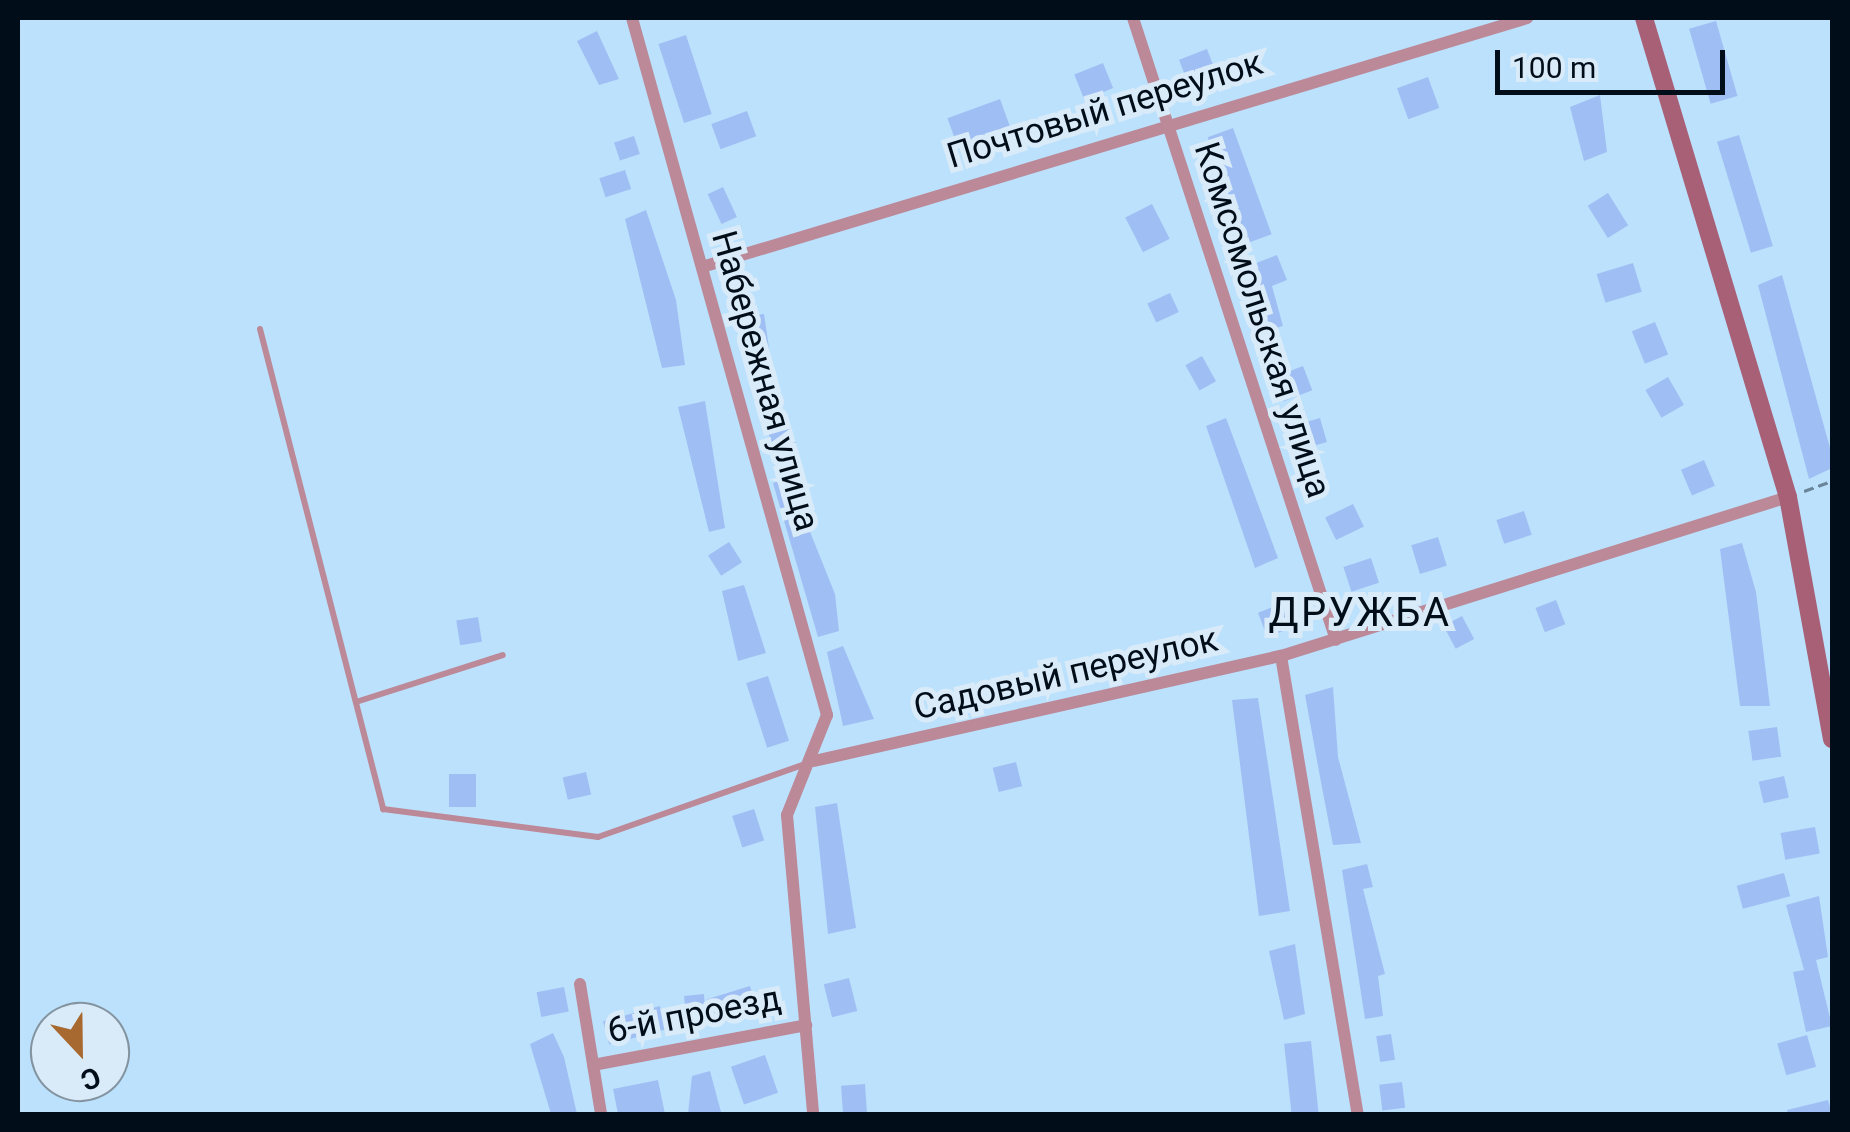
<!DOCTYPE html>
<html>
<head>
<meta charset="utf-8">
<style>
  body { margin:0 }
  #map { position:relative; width:1850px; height:1132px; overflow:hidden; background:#bce1fc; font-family:Roboto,sans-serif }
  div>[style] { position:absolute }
  .building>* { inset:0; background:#9fbff4; transform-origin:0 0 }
  .path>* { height:2.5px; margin-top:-1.25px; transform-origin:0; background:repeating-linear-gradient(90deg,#6a8599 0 10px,transparent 0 15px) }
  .lane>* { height:6px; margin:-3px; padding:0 3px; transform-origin:3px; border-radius:3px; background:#bb8998 }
  .street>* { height:12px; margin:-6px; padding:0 6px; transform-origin:6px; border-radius:6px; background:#bb8998 }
  .secondary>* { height:18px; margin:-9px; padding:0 9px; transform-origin:9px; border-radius:9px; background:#a86077 }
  span { translate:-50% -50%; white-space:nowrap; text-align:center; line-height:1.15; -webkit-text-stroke:10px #d9ebf9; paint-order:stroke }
  .street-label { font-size:35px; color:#010e19 }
  .quarter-label { font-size:40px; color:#010e19; letter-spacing:2.5px }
  .frame { position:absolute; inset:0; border:20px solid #010e19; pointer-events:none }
  .north { position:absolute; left:30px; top:1002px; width:100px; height:100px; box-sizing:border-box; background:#d9ebf9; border:2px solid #83939f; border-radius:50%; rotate:158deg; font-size:28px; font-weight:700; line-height:40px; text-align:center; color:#010e19 }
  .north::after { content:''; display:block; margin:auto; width:35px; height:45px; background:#a86930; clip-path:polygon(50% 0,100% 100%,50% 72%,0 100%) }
  .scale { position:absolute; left:1495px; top:50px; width:230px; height:45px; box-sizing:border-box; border:5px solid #010e19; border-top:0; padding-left:12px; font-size:30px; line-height:35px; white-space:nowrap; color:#010e19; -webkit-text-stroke:8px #d9ebf9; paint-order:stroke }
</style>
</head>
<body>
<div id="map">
  <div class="building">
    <div style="left:1716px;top:21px;width:78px;height:28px;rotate:74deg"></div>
    <div style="clip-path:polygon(597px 31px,619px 79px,599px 85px,577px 41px)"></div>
    <div style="left:686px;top:35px;width:83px;height:29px;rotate:72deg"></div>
    <div style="left:1207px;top:49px;width:28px;height:30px;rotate:69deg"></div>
    <div style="left:1103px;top:63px;width:27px;height:31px;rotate:68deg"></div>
    <div style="left:1428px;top:77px;width:33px;height:33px;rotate:70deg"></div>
    <div style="clip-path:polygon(1600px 95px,1607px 152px,1584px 161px,1570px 107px)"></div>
    <div style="left:1000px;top:99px;width:30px;height:56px;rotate:70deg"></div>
    <div style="left:747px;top:111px;width:27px;height:38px;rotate:70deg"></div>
    <div style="left:1233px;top:128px;width:113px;height:27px;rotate:70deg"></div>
    <div style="left:1739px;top:135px;width:116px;height:23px;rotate:73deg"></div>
    <div style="left:634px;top:136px;width:19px;height:21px;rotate:72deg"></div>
    <div style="left:625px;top:170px;width:20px;height:27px;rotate:72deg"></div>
    <div style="left:723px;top:187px;width:33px;height:17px;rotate:65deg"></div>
    <div style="left:1608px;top:193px;width:38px;height:24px;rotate:58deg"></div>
    <div style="left:1152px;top:204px;width:39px;height:30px;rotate:63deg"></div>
    <div style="clip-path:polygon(646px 210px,676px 300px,685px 365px,662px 368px,625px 219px)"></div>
    <div style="clip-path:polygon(1277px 255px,1287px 280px,1272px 286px,1283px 326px,1262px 332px,1254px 305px,1266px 302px,1251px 265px)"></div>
    <div style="left:1633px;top:263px;width:30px;height:38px;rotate:73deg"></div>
    <div style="clip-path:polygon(1782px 275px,1832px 455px,1832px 468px,1809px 479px,1758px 285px)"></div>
    <div style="left:1170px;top:293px;width:21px;height:25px;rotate:65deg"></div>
    <div style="clip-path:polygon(764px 314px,777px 402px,756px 406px,737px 317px)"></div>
    <div style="left:1655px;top:322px;width:35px;height:25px;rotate:68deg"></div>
    <div style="left:1202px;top:356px;width:29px;height:19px;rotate:61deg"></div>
    <div style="left:1303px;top:366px;width:26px;height:31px;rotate:69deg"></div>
    <div style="left:1668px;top:377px;width:32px;height:26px;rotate:60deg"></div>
    <div style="clip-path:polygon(705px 401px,725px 528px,709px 532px,678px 407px)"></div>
    <div style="clip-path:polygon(1226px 418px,1278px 558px,1255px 568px,1206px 426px)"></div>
    <div style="left:1320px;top:418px;width:25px;height:26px;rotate:74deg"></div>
    <div style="left:790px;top:425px;width:27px;height:23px;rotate:73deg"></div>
    <div style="left:1704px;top:460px;width:28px;height:25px;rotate:67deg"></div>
    <div style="clip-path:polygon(788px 477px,835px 594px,839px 631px,818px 637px,773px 483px)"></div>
    <div style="left:1353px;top:504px;width:25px;height:31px;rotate:64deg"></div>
    <div style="left:1524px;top:511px;width:25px;height:29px;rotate:72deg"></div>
    <div style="left:1438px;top:537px;width:30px;height:28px;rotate:73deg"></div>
    <div style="left:729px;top:542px;width:24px;height:25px;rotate:57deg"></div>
    <div style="clip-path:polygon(1742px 543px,1756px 592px,1770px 706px,1740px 706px,1720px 549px)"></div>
    <div style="left:1371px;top:558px;width:26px;height:29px;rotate:72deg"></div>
    <div style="clip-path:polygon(744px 585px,766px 653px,738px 661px,722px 591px)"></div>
    <div style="left:1556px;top:600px;width:26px;height:22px;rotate:69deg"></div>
    <div style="left:1286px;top:602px;width:26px;height:30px;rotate:69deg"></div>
    <div style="left:1462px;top:616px;width:26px;height:21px;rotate:62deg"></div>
    <div style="left:478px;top:617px;width:25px;height:22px;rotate:81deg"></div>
    <div style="clip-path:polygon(843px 646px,874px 719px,843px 726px,827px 652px)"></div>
    <div style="left:768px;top:676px;width:68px;height:23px;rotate:72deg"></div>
    <div style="clip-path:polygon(1333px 687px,1338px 757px,1361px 843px,1333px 845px,1320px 777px,1305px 695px)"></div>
    <div style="clip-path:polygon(1258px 698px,1290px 911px,1259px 916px,1232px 700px)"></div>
    <div style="left:1777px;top:727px;width:30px;height:29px;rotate:82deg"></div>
    <div style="left:1016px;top:762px;width:25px;height:24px;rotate:76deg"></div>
    <div style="left:586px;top:772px;width:23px;height:24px;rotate:77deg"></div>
    <div style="left:449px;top:774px;width:27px;height:33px"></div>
    <div style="left:1784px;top:776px;width:22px;height:26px;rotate:77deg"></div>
    <div style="clip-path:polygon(837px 803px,856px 928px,828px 934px,815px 807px)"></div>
    <div style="left:754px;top:809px;width:33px;height:23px;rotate:72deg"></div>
    <div style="left:1815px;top:827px;width:27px;height:35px;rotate:80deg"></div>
    <div style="clip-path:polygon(1367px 864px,1373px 887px,1363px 889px,1385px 974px,1378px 976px,1383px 1016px,1365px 1019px,1342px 870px)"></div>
    <div style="left:1784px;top:873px;width:24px;height:49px;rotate:75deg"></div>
    <div style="clip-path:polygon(1819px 896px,1828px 957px,1816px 960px,1832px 1026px,1806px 1032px,1793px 972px,1804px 970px,1786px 905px)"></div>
    <div style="clip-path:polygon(1295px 944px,1305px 1014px,1284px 1020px,1269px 951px)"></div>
    <div style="left:849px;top:978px;width:34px;height:26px;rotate:76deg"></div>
    <div style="left:750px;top:986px;width:27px;height:45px;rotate:73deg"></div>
    <div style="left:564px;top:987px;width:25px;height:28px;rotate:79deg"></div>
    <div style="clip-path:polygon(704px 994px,705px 1008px,686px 1014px,684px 996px)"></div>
    <div style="left:660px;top:1006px;width:24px;height:59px;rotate:75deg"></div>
    <div style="clip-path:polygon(553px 1033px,564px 1057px,577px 1114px,551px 1114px,530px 1044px)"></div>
    <div style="left:1391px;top:1034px;width:26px;height:15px;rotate:81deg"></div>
    <div style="left:1807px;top:1035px;width:33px;height:31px;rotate:74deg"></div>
    <div style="left:1311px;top:1041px;width:72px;height:27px;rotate:84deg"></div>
    <div style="left:765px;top:1055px;width:40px;height:36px;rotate:71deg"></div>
    <div style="clip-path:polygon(710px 1071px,721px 1112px,688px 1114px,692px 1076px)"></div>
    <div style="clip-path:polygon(658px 1080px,665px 1114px,618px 1114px,613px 1089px)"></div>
    <div style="left:1402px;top:1082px;width:26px;height:23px;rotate:83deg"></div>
    <div style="left:865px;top:1084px;width:29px;height:24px;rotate:86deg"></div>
    <div style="clip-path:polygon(1828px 1100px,1832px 1114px,1788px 1114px,1787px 1110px)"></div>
  </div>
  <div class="path">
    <div style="left:1804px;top:491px;width:30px;rotate:-20deg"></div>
  </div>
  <div class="lane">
    <div style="left:260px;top:329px;width:496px;rotate:75.6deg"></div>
    <div style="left:383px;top:809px;width:217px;rotate:7.4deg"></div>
    <div style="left:598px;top:837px;width:223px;rotate:-19.4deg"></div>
    <div style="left:356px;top:702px;width:154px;rotate:-17.7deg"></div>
  </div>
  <div class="street">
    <div style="left:632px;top:18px;width:724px;rotate:74.37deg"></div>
    <div style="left:827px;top:715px;width:108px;rotate:111.8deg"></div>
    <div style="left:787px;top:815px;width:300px;rotate:85deg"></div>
    <div style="left:1133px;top:18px;width:654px;rotate:71.93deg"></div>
    <div style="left:702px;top:267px;width:862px;rotate:-16.79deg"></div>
    <div style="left:1281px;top:656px;width:464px;rotate:80.5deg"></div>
    <div style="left:814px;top:761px;width:479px;rotate:-12.7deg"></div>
    <div style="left:1281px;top:656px;width:531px;rotate:-17.41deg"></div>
    <div style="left:580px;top:984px;width:132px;rotate:80.8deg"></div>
    <div style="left:593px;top:1065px;width:217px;rotate:-10.6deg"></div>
  </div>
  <div class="secondary">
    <div style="left:1644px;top:18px;width:500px;rotate:73.27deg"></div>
    <div style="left:1788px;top:497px;width:246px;rotate:79.7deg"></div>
  </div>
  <div class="street-label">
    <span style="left:1105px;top:110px;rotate:-17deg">Почтовый переулок</span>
    <span style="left:1262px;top:320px;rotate:72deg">Комсомольская улица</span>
    <span style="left:765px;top:381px;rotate:74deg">Набережная улица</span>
    <span style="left:1066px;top:674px;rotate:-13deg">Садовый переулок</span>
    <span style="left:694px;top:1015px;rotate:-11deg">6-й проезд</span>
  </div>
  <div class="quarter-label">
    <span style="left:1360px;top:613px">ДРУЖБА</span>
  </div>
  <div class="frame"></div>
  <div class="north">С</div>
  <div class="scale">100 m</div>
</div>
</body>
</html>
